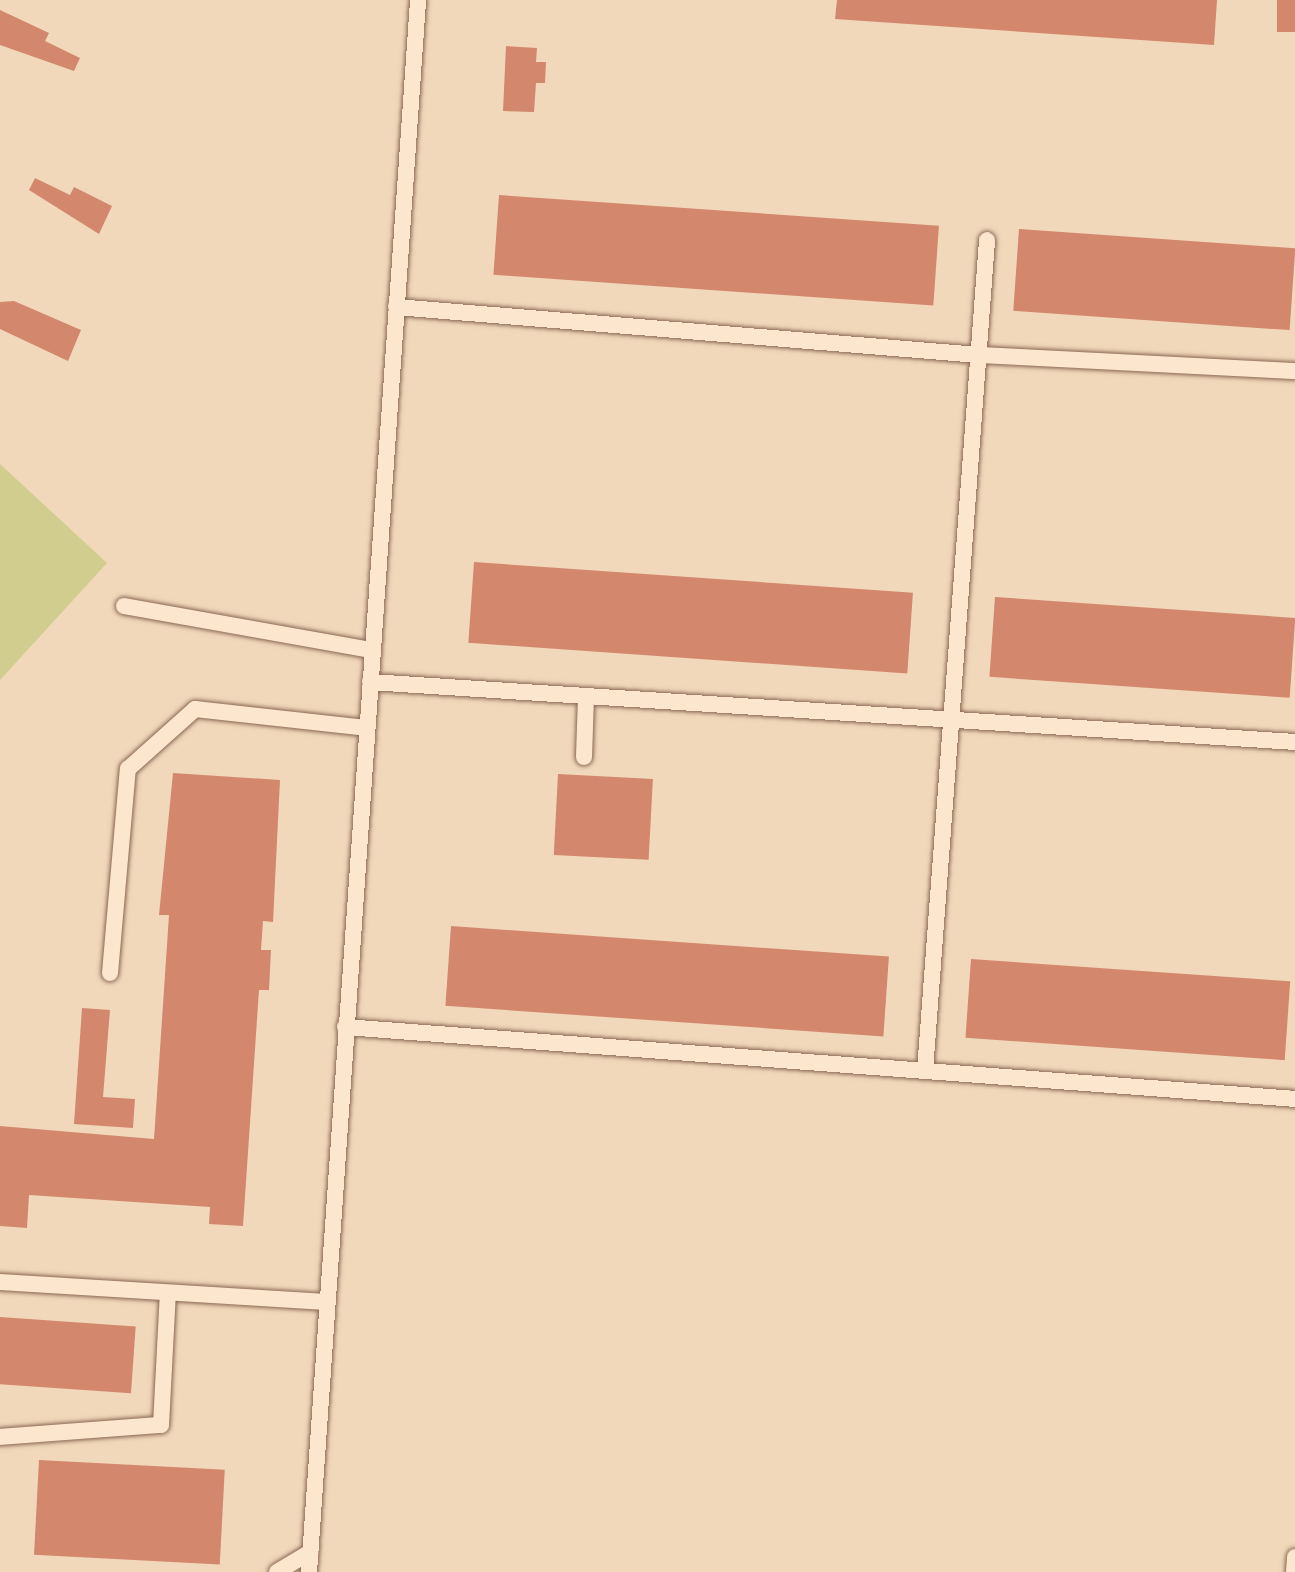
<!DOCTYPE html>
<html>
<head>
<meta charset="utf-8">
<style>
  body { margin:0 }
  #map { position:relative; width:1295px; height:1572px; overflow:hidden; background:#f1d8ba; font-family:Merriweather,serif }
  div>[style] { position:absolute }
  .green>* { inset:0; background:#d0cd8e }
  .building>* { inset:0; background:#d3876d; transform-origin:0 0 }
  .roads { filter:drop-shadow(0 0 2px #896753) drop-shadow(0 0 2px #896753) }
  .lane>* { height:16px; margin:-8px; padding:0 8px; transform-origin:8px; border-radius:8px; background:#fce7ce }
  span { translate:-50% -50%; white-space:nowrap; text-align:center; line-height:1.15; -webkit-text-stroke:6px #f8e4ca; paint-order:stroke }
</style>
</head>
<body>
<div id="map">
  <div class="green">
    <div style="clip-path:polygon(0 464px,107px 563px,0 680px)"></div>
  </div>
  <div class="building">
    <div style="clip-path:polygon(837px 0,1217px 0,1214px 45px,835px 19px)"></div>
    <div style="left:1277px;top:0;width:18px;height:32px"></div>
    <div style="clip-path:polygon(0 10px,49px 33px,45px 41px,80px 58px,74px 71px,0 45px)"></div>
    <div style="clip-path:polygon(506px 46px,537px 48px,536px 62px,546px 62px,545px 83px,536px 83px,534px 112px,503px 111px)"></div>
    <div style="clip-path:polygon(35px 178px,70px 195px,74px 187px,112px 206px,99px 234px,29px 190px)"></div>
    <div style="left:499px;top:195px;width:441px;height:80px;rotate:4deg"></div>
    <div style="left:1019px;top:229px;width:277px;height:82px;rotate:4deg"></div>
    <div style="clip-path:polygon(14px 301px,81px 330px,68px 361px,0 329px,0 302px)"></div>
    <div style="left:474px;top:562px;width:440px;height:81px;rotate:4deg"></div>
    <div style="left:995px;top:597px;width:301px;height:80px;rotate:4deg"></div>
    <div style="clip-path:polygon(173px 773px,280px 780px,273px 922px,263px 921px,261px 950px,271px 950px,269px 990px,259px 990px,243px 1226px,209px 1224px,210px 1207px,29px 1195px,27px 1228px,0 1226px,0 1126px,154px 1139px,169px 915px,159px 915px)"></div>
    <div style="left:558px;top:774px;width:95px;height:81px;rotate:3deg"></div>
    <div style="left:451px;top:926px;width:439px;height:80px;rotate:4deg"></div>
    <div style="left:971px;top:959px;width:320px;height:79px;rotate:4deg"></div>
    <div style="clip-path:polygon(82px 1008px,110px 1010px,103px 1097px,135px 1099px,133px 1128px,74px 1124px)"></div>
    <div style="left:0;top:1317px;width:136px;height:67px;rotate:4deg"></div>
    <div style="left:39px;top:1460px;width:186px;height:95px;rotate:3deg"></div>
  </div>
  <div class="roads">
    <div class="lane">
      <div style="left:396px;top:307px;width:585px;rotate:4.71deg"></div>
      <div style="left:979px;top:355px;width:316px;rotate:2.9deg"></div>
      <div style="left:124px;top:606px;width:252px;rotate:10.1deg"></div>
      <div style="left:370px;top:682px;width:927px;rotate:3.71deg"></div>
      <div style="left:584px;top:757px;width:60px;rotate:-88.1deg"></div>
      <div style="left:110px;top:973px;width:205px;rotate:-85deg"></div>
      <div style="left:128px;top:769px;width:90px;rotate:-41.8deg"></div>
      <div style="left:195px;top:709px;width:172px;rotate:6.3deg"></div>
      <div style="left:345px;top:1027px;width:953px;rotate:4.33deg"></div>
      <div style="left:925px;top:1071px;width:833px;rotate:-85.73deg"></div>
      <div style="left:0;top:1282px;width:327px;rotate:3.5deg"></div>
      <div style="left:0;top:1437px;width:161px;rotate:-4.3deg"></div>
      <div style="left:161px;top:1425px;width:132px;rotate:-87deg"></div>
      <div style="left:277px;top:1572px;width:39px;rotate:-31deg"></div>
      <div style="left:309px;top:1572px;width:1576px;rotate:-86.03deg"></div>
      <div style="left:1294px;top:1572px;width:15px;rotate:-86deg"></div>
    </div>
  </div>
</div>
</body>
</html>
